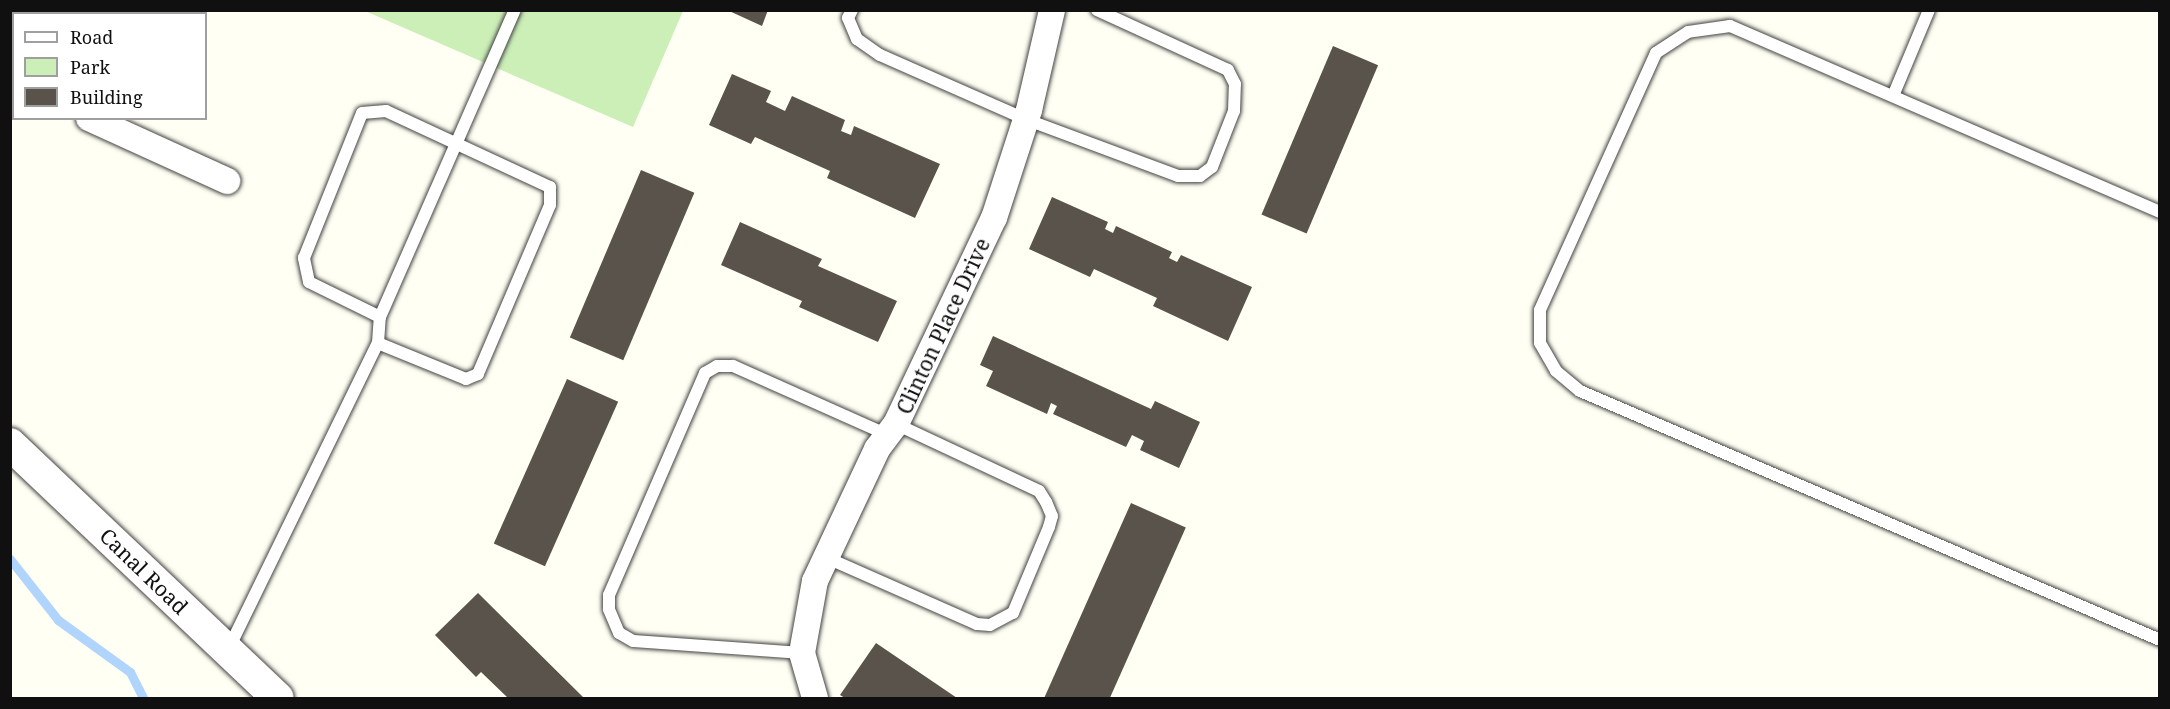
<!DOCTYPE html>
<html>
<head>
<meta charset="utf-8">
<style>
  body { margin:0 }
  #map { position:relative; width:2170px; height:709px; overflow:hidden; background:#fffff3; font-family:"Noto Serif",serif }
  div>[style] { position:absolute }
  .green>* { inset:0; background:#cbefb7 }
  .stream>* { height:9px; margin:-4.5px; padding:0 4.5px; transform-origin:4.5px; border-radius:4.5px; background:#b1d4fd }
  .building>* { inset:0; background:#5a534b; transform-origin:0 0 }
  .roads { filter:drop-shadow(0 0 2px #434343) drop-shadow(0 0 2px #434343) }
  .service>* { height:12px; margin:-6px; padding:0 6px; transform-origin:6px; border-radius:6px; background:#fff }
  .minor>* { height:26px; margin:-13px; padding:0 13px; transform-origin:13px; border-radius:13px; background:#fff }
  .tertiary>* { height:32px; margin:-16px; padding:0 16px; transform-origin:16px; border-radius:16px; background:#fff }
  span { translate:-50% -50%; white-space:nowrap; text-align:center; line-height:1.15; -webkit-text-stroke:6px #fff; paint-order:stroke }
  .street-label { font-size:21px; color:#101010 }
  .frame { position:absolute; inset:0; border:12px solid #101010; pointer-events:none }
  .legend { position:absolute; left:12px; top:12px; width:195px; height:108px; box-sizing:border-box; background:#fff; border:2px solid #9f9f9f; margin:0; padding:8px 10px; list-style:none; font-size:18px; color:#101010 }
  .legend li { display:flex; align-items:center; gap:12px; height:30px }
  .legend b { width:30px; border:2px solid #9f9f9f }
</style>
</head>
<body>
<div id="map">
  <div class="green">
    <div style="clip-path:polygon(365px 11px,683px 11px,633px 127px)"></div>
  </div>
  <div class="stream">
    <div style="left:10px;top:559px;width:78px;rotate:51.8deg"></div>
    <div style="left:58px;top:620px;width:89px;rotate:35.8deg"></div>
    <div style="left:130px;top:672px;width:29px;rotate:63deg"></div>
  </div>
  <div class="building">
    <div style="clip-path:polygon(727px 10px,768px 10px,762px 26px)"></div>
    <div style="left:1333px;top:46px;width:49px;height:183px;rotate:23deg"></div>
    <div style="clip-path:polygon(732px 74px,771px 91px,766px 102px,785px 111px,792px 96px,845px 120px,841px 131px,851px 135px,854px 126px,940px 164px,915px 218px,827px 178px,830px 171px,755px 137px,751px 144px,709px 125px)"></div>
    <div style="left:641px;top:170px;width:58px;height:182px;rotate:23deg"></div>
    <div style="clip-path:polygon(1052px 197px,1108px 222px,1105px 229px,1113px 233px,1116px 226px,1172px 252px,1169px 258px,1177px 262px,1181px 255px,1252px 287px,1228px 341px,1153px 306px,1157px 298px,1094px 269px,1090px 277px,1029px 249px)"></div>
    <div style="clip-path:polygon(740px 222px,822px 259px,818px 266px,897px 301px,878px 342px,799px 307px,802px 301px,721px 265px)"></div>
    <div style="clip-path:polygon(993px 336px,1151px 409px,1155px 401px,1200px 422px,1179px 468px,1140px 450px,1144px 441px,1132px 435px,1126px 447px,1053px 414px,1057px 406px,1051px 403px,1047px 414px,986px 386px,993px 371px,980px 365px)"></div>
    <div style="left:567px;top:379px;width:56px;height:180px;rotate:24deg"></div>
    <div style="left:1131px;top:503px;width:60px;height:214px;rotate:24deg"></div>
    <div style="clip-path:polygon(478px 593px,584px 698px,508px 698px,481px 672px,476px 677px,435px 635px)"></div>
    <div style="clip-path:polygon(876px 643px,957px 698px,845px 698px,840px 695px)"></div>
  </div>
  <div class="roads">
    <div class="service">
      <div style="left:852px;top:10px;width:9px;rotate:117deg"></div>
      <div style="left:848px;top:18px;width:23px;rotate:67deg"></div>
      <div style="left:857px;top:39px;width:28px;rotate:35deg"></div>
      <div style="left:880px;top:55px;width:158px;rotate:23.8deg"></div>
      <div style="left:1025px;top:119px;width:163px;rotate:20.4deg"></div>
      <div style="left:1178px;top:176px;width:22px"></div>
      <div style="left:1200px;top:176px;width:15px;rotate:-37deg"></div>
      <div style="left:1212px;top:167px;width:60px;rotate:-68.6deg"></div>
      <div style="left:1234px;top:111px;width:27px;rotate:-88deg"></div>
      <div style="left:1235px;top:84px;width:16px;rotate:-117deg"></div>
      <div style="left:1228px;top:70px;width:144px;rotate:-155.4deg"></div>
      <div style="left:1893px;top:96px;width:93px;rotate:-67.3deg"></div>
      <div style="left:2160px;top:212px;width:469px;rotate:-156.6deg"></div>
      <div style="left:1730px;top:26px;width:42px;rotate:171.9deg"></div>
      <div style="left:1688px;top:32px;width:38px;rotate:147deg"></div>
      <div style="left:1656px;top:53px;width:282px;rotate:114.3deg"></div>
      <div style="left:1540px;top:310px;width:33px;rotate:90deg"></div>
      <div style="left:1540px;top:343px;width:32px;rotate:60deg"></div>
      <div style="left:1556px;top:371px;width:31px;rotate:40deg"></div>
      <div style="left:1580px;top:391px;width:631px;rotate:23.23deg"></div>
      <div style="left:380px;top:317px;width:335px;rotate:-66.3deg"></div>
      <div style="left:825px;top:557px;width:166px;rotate:23.8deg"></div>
      <div style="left:977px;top:624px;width:13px;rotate:4deg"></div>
      <div style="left:990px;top:625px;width:26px;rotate:-28deg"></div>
      <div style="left:1013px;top:613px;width:93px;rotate:-67.3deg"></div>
      <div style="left:1049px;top:527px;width:11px;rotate:-75deg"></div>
      <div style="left:1052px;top:516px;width:15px;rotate:-113deg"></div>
      <div style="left:1046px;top:502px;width:13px;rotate:-122deg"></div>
      <div style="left:1039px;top:491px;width:158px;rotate:-154.9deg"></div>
      <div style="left:228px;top:650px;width:342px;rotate:-64deg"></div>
      <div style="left:378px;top:343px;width:26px;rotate:-86deg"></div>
      <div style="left:380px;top:317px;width:79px;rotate:-153.8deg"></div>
      <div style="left:309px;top:282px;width:25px;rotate:-102deg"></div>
      <div style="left:304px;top:258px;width:156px;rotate:-68.2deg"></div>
      <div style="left:362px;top:113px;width:24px;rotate:-5deg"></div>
      <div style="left:386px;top:111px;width:181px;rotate:24.9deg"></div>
      <div style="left:550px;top:187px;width:18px;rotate:90deg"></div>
      <div style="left:550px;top:205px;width:184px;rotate:113.1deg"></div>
      <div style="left:478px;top:374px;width:13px;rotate:157deg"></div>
      <div style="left:466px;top:379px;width:95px;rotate:-157.8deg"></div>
      <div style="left:802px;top:653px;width:169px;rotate:-175.9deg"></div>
      <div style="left:633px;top:641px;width:16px;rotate:-150deg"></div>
      <div style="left:619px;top:633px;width:26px;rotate:-113deg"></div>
      <div style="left:609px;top:609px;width:14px;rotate:-90deg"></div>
      <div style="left:609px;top:595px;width:242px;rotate:-66.6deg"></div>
      <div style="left:705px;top:373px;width:14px;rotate:-30deg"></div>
      <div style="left:717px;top:366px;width:16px"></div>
      <div style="left:733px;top:366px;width:167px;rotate:24deg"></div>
    </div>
    <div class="minor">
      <div style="left:32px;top:14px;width:4px;rotate:-76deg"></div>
      <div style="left:10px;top:62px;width:8px;rotate:-60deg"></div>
      <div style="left:10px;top:83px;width:4px;rotate:27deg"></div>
      <div style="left:89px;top:118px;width:152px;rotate:24.5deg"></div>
      <div style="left:815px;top:698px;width:47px;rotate:-106.1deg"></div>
      <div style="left:802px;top:653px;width:73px;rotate:-79.8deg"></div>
      <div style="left:815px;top:581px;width:146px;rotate:-64.8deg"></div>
      <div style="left:877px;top:449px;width:31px;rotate:-53deg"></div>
      <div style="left:896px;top:424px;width:228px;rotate:-64.6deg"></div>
      <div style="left:994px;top:218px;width:114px;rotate:-72deg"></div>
      <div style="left:1029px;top:110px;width:103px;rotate:-77deg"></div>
    </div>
    <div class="tertiary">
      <div style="left:10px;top:444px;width:369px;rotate:43.5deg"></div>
    </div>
  </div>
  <div class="street-label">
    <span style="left:943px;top:326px;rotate:-65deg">Clinton Place Drive</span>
    <span style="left:144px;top:571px;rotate:44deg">Canal Road</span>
  </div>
  <div class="frame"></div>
  <ul class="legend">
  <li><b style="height:8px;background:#fff"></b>Road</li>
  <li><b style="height:16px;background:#cbefb7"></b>Park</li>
  <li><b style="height:16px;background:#5a534b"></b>Building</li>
  </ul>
</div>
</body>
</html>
